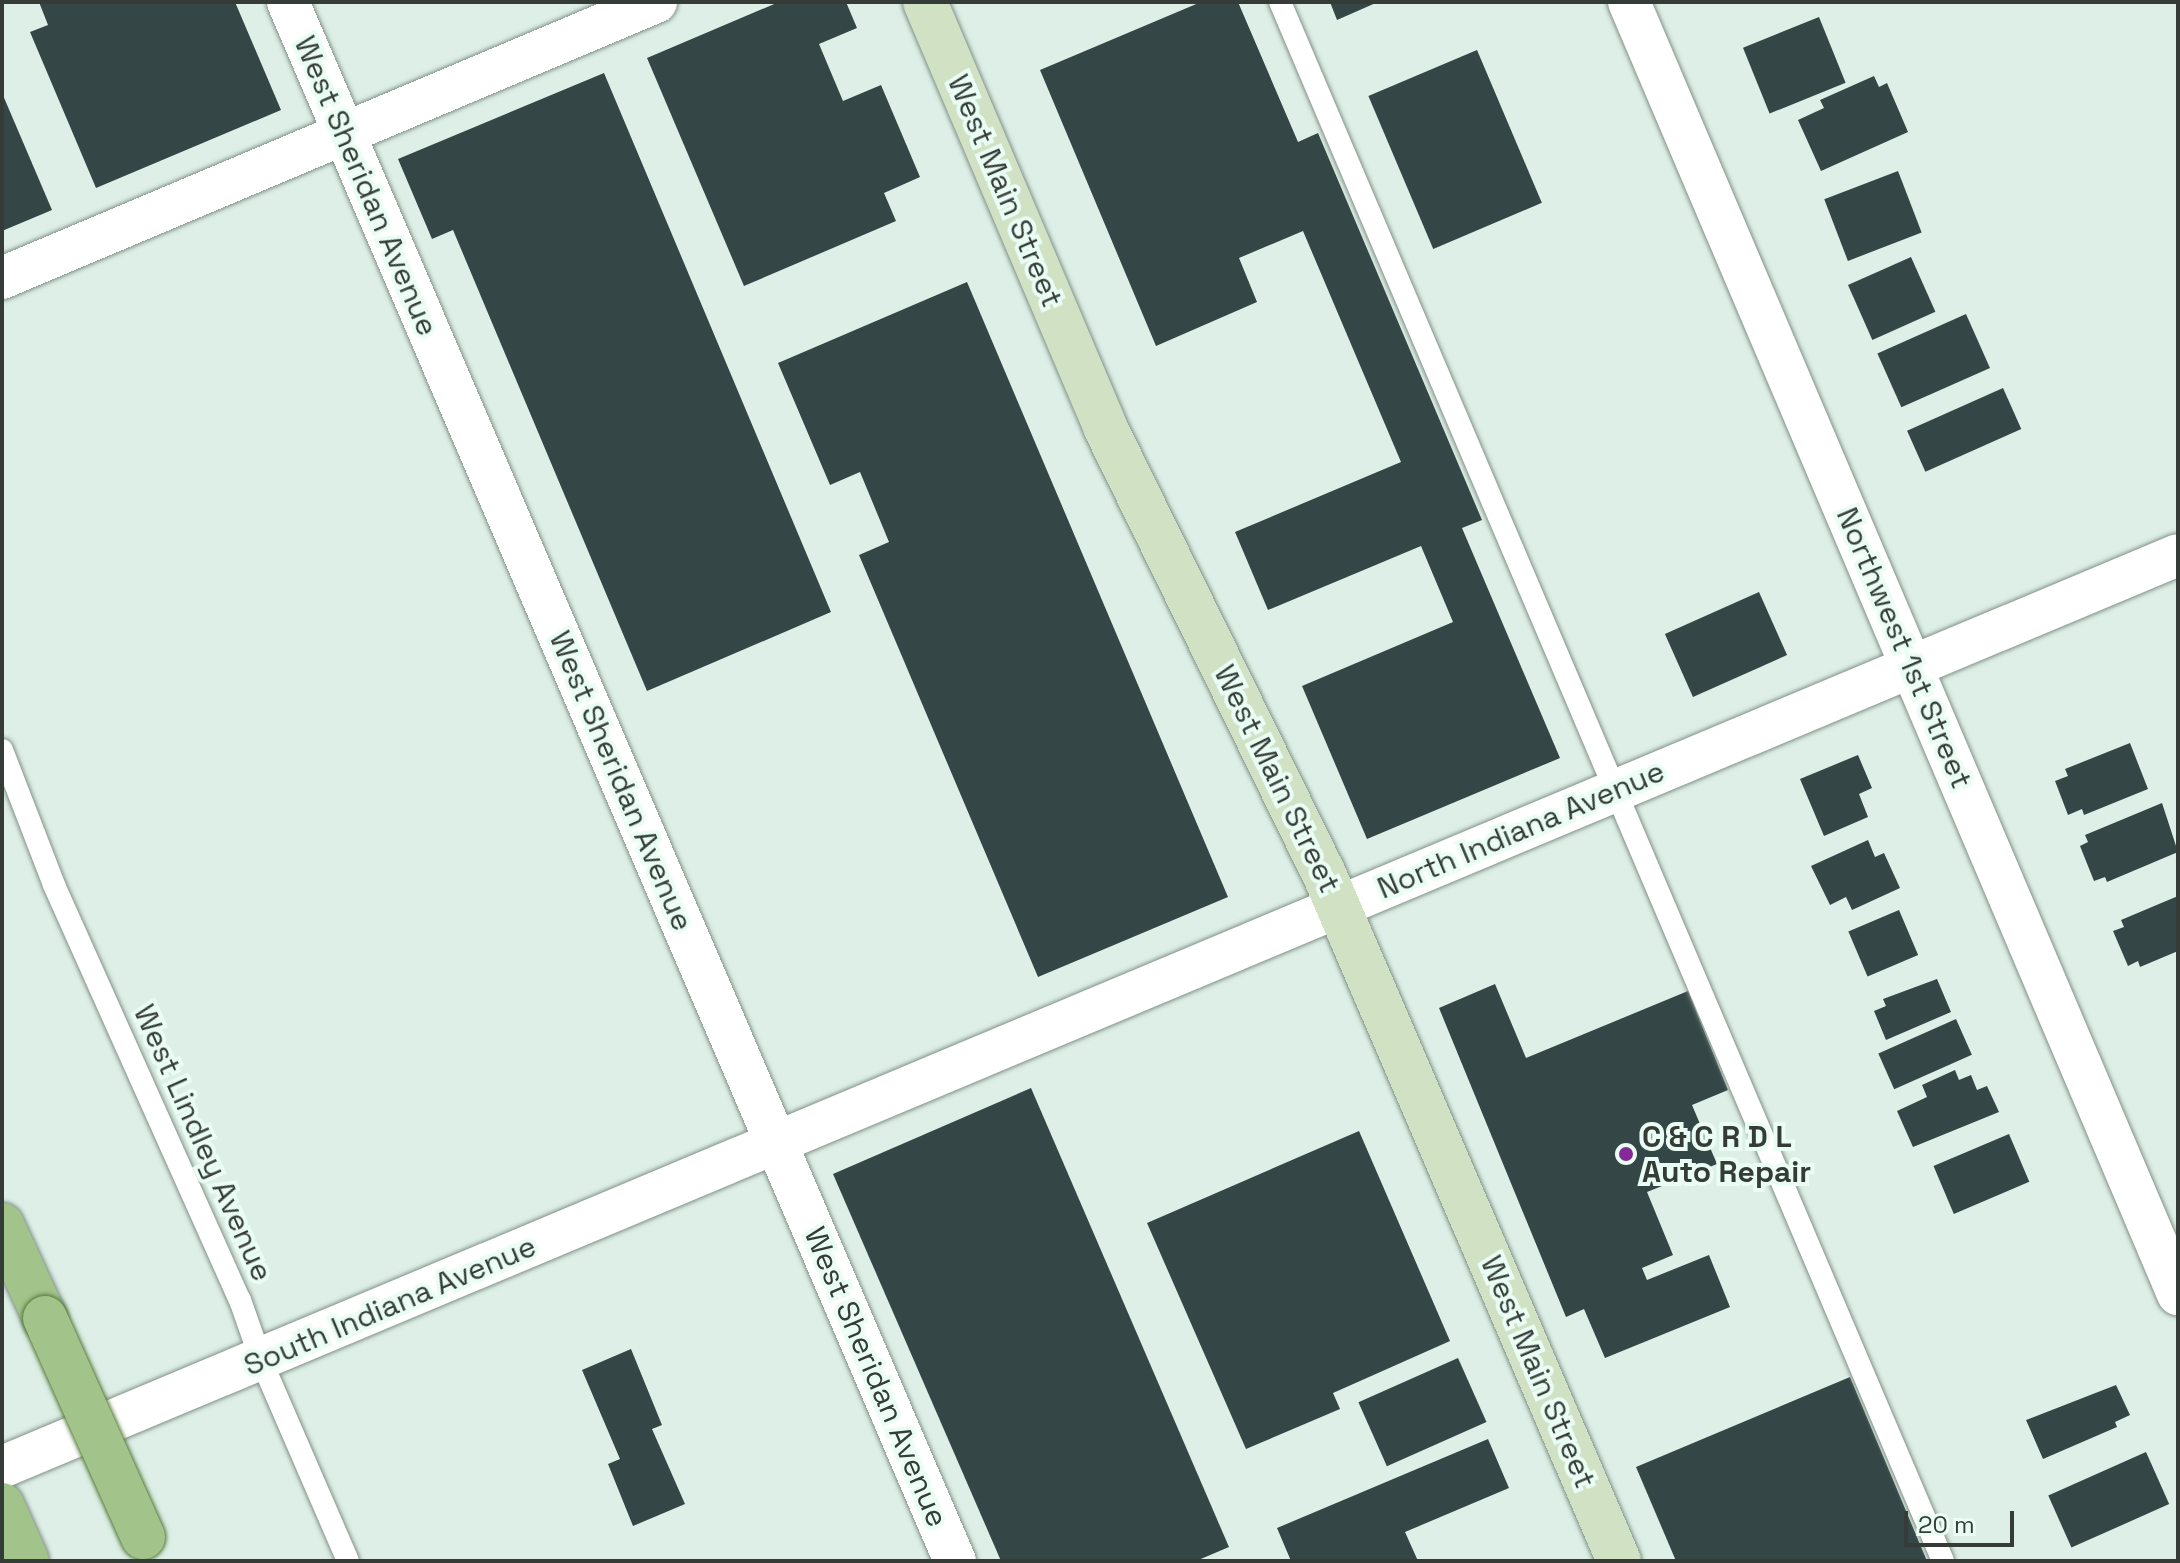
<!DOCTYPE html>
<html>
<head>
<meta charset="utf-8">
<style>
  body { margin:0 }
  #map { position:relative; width:2180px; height:1563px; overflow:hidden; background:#ddefe6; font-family:"Space Grotesk",sans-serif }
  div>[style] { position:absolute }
  .building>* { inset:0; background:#344746; transform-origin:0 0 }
  .roads { filter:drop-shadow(0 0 2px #809188) drop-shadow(0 0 2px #809188) }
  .service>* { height:22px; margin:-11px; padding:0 11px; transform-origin:11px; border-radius:11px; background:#fff }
  .minor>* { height:42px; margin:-21px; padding:0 21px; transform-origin:21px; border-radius:21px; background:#fff }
  .secondary>* { height:44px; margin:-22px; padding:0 22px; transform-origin:22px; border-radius:22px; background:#d0e1c4 }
  .primary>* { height:44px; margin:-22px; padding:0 22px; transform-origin:22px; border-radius:22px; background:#a2c48a }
  .bridges { filter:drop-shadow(0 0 2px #547a3b) drop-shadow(0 0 2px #547a3b) }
  .primary-bridge>* { height:44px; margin:-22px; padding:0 22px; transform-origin:22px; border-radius:22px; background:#a2c48a }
  .dots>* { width:22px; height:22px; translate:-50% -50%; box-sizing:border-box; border:4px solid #eafdf4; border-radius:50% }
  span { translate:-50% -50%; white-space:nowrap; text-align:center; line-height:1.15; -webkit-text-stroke:8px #eafdf4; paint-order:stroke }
  .street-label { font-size:30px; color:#353c38 }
  .poi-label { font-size:30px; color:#353c38; font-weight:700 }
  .left { translate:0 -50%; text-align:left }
  .frame { position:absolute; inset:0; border:4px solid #353c38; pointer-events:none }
  .scale { position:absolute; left:1904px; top:1511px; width:110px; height:36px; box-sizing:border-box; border:4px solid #353c38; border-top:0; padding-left:10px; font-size:24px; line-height:28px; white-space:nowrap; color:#353c38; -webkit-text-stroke:6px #eafdf4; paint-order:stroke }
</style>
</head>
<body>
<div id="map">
  <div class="building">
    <div style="clip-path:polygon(39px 2px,235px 2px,281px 110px,96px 188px,30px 32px,48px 25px)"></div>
    <div style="clip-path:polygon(779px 2px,846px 2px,857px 28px,819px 44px,843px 101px,881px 85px,920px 177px,884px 193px,896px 221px,744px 286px,647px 58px)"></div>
    <div style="clip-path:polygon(1201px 2px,1238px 2px,1298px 142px,1318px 133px,1482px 520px,1462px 528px,1560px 758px,1367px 839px,1302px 686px,1453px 622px,1421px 546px,1268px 610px,1235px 532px,1401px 462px,1303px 231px,1239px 258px,1257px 302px,1156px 346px,1040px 70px)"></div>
    <div style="clip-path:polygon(1330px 2px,1378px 2px,1337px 20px)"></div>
    <div style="left:1819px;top:17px;width:71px;height:82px;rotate:68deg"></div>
    <div style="left:1477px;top:50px;width:166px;height:118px;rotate:67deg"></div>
    <div style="clip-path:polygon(604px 73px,831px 612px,647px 691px,453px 230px,432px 239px,398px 159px)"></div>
    <div style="clip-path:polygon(1874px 76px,1879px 87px,1887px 83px,1908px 132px,1821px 171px,1798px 120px,1824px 108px,1820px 100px)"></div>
    <div style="clip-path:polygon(2px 93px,52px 210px,2px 231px)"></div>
    <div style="left:1898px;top:171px;width:66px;height:79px;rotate:69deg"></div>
    <div style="left:1911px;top:257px;width:60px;height:69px;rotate:66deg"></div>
    <div style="clip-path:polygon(967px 282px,1228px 897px,1038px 977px,859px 555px,889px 542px,860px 472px,830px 485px,778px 363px)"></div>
    <div style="left:1966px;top:314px;width:59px;height:97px;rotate:66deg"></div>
    <div style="left:2003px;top:388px;width:45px;height:105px;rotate:66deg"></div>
    <div style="left:1759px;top:592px;width:69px;height:103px;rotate:66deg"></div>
    <div style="clip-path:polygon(2130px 743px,2148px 789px,2084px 815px,2082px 809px,2068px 815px,2055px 781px,2068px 776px,2065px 769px)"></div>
    <div style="clip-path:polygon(1858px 755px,1872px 788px,1859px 794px,1868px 817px,1824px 836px,1800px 779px)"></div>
    <div style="clip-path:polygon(2162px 803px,2178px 852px,2107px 882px,2105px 877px,2094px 881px,2080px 846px,2088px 842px,2085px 835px)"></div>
    <div style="clip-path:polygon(1868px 840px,1875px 857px,1884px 853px,1900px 888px,1852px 910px,1846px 897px,1830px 905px,1811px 866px)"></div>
    <div style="clip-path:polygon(2178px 896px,2178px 951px,2140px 967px,2138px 961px,2128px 966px,2113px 931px,2124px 927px,2121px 920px)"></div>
    <div style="left:1899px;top:910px;width:49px;height:55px;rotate:67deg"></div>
    <div style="clip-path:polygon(1937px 979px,1951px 1012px,1886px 1040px,1874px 1011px,1886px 1006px,1883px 999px)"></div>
    <div style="clip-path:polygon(1495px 984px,1526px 1058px,1688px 991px,1728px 1090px,1692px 1105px,1717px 1164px,1647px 1192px,1673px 1255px,1642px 1268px,1647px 1280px,1709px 1255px,1730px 1307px,1605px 1358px,1584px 1309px,1566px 1317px,1439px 1008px)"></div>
    <div style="left:1956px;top:1019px;width:39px;height:85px;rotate:66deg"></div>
    <div style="clip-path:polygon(1955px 1070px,1959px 1080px,1971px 1075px,1977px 1090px,1987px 1086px,1999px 1112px,1913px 1147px,1897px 1111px,1927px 1097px,1922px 1085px)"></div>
    <div style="clip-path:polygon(1031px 1088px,1229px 1547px,1196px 1561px,1001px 1561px,833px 1174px)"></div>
    <div style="clip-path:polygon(1359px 1131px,1450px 1341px,1333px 1393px,1340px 1409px,1246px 1449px,1147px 1223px)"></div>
    <div style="left:2009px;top:1134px;width:52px;height:82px;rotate:67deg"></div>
    <div style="clip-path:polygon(631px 1349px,662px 1425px,652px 1429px,685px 1504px,633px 1526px,608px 1464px,620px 1459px,582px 1370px)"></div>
    <div style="left:1458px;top:1358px;width:70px;height:109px;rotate:66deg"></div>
    <div style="clip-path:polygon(1850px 1377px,1927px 1561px,1676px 1561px,1636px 1467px)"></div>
    <div style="clip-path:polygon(2116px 1385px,2130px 1415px,2115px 1422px,2117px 1427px,2043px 1459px,2026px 1420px)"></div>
    <div style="clip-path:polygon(1488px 1439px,1509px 1488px,1405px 1532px,1418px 1561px,1291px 1561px,1277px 1528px)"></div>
    <div style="left:2146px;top:1452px;width:57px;height:107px;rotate:66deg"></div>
  </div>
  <div class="roads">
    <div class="service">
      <div style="left:1280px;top:2px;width:1694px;rotate:66.96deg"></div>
      <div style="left:2px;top:750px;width:145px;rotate:68.9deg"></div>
      <div style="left:54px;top:885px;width:455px;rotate:65.9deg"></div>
      <div style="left:240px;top:1300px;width:64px;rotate:70.7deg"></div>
      <div style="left:261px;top:1360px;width:219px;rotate:66.6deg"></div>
    </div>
    <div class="minor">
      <div style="left:288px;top:2px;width:1696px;rotate:66.84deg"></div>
      <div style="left:1629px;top:2px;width:1404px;rotate:66.98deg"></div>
      <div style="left:2px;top:278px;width:710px;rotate:-22.88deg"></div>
      <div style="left:2px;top:1467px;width:2359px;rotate:-22.74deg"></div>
    </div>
    <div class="secondary">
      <div style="left:925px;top:2px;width:462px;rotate:67deg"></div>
      <div style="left:1105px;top:427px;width:492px;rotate:63.9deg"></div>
      <div style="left:1322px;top:869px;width:753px;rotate:66.77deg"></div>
    </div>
    <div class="primary">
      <div style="left:2px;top:1225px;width:102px;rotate:65.2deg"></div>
      <div style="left:2px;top:1505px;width:61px;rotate:65.9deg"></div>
    </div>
  </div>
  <div class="bridges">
    <div class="primary-bridge">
      <div style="left:45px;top:1318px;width:240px;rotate:65.9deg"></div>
    </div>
  </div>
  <div class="dots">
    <div style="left:1626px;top:1154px;background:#832a97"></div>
  </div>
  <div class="street-label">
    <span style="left:366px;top:186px;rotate:67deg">West Sheridan Avenue</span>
    <span style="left:1005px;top:191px;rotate:67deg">West Main Street</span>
    <span style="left:1904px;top:648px;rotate:67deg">Northwest 1st Street</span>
    <span style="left:1277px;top:779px;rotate:64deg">West Main Street</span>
    <span style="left:621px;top:781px;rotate:67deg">West Sheridan Avenue</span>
    <span style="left:1521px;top:830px;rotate:-23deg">North Indiana Avenue</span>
    <span style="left:203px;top:1143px;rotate:66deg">West Lindley Avenue</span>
    <span style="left:390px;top:1306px;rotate:-23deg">South Indiana Avenue</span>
    <span style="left:1538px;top:1372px;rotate:67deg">West Main Street</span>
    <span style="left:876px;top:1377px;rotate:67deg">West Sheridan Avenue</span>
  </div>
  <div class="poi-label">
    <span class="left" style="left:1642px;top:1154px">C &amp; C R D L<br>Auto Repair</span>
  </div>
  <div class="frame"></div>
  <div class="scale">20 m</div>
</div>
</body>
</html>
